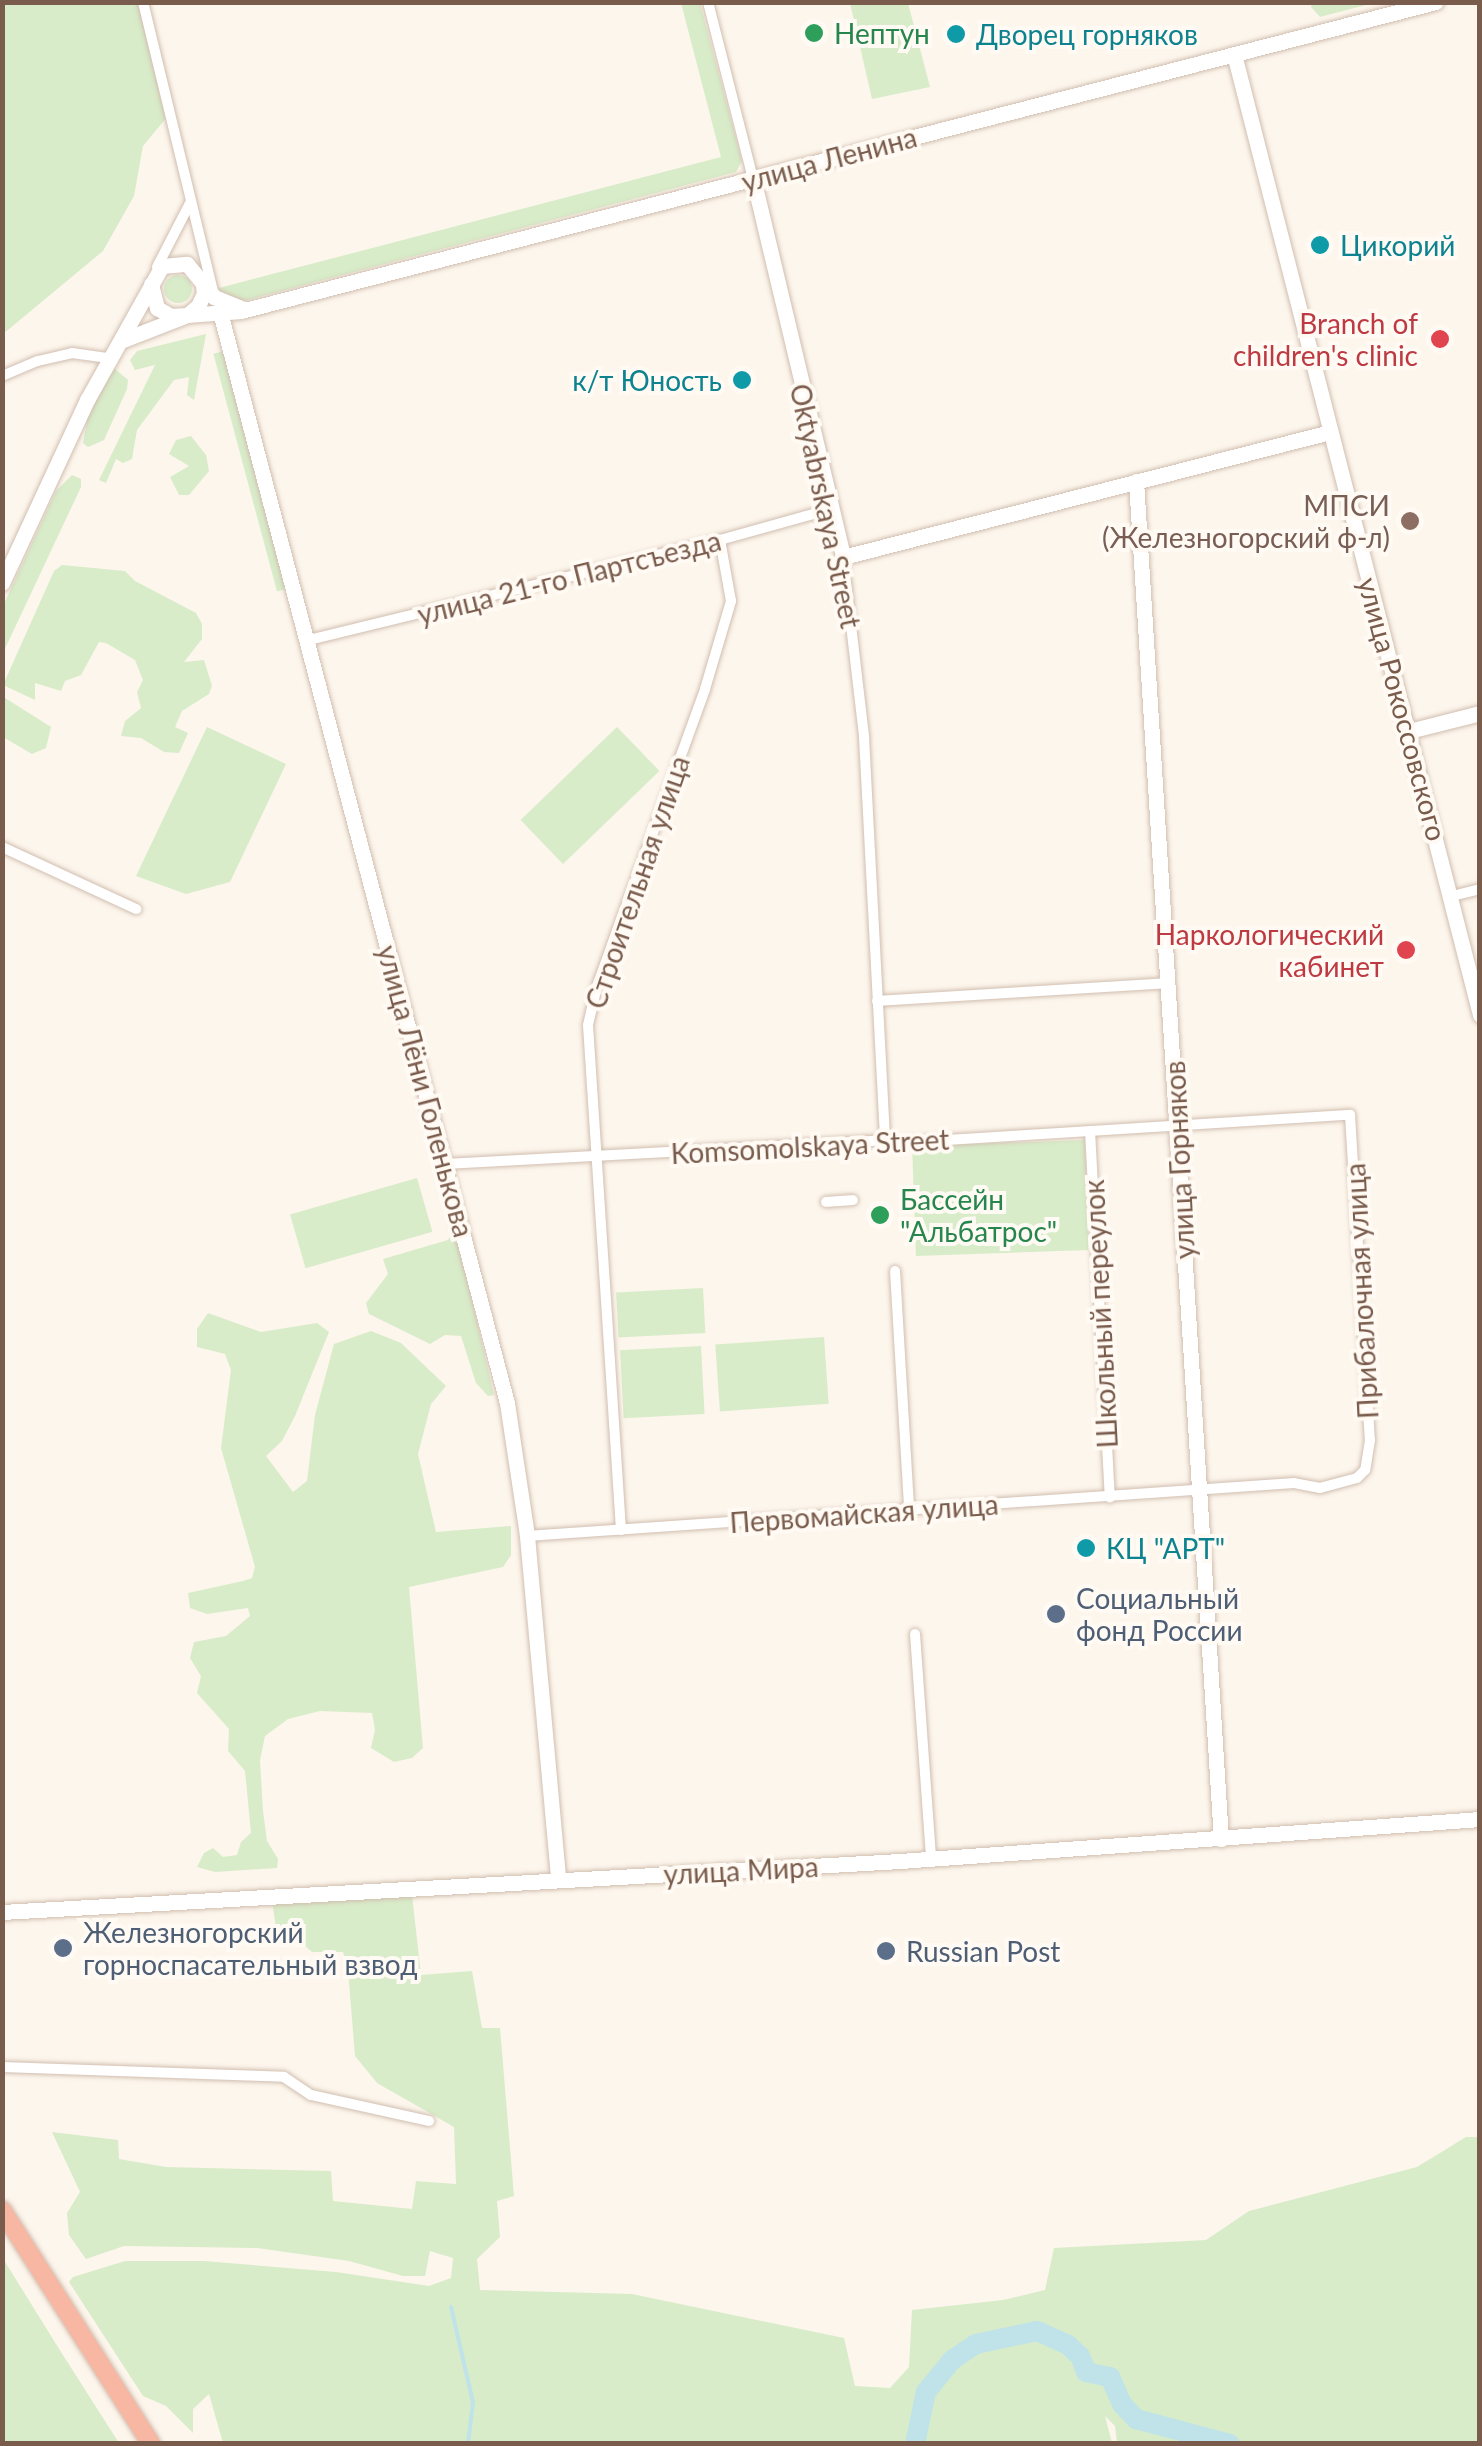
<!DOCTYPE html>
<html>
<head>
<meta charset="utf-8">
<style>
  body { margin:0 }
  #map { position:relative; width:1482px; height:2446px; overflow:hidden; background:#fdf6ec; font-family:Lato,sans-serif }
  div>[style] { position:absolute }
  .green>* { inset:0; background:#d8ecc9; transform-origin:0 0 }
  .round { border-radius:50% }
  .stream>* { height:4px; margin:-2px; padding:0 2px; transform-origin:2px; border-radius:2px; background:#bfe3e8 }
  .river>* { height:20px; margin:-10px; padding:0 10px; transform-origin:10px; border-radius:10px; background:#bfe3e8 }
  .roads { filter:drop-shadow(0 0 2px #d1beb0) drop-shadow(0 0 2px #d1beb0) }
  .street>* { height:10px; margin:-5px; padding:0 5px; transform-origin:5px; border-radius:5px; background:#fff }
  .secondary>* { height:15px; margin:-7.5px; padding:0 7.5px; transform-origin:7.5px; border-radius:7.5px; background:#fff }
  .highway>* { height:18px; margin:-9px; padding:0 9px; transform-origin:9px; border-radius:9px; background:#f7b7a3 }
  .dots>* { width:28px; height:28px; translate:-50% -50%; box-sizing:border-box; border:5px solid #fffaf3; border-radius:50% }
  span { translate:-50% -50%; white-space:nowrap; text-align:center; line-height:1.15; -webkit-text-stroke:8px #fffaf3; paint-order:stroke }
  .leisure-label { font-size:28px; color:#27864d }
  .left { translate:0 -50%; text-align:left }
  .culture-label { font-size:28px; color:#0d838f }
  .right { translate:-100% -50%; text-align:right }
  .street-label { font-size:28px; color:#7a5c4d }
  .health-label { font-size:28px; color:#be3a42 }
  .education-label { font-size:28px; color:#785e54 }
  .service-label { font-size:28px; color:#4e5e75 }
  .frame { position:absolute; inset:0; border:5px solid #7a5c4d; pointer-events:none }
</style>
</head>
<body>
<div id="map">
  <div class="green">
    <div style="clip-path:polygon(3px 3px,139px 3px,167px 117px,143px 146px,134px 196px,103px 251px,3px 334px)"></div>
    <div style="clip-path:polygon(681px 3px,700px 3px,742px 161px,736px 172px,247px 300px,235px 302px,221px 295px,219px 288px,721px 157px)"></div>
    <div style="clip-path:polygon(850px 3px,908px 3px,930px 87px,872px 99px)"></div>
    <div style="clip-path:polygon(1312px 3px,1312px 2px,1374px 3px,1320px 17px,1311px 7px)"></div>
    <div class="round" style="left:164px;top:275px;width:28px;height:28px"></div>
    <div style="clip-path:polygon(206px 334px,194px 400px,187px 395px,189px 377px,174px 380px,137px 430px,132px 459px,123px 463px,116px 459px,106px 483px,99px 480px,155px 365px,135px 370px,130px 360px,137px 351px)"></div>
    <div style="left:224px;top:351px;width:246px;height:11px;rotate:75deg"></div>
    <div style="clip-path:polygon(114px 368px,128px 380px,127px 389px,104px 440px,88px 447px,83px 443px,88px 415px)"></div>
    <div style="clip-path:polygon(191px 436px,206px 455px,209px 471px,189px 495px,179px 495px,170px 477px,189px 466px,169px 454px,176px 440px)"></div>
    <div style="clip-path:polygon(72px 475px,81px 479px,81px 487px,3px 653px,3px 606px,56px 491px)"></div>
    <div style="clip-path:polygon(62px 565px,125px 571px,135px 581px,196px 613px,202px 624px,202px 639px,184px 662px,204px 660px,212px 686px,209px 694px,182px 711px,175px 727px,188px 733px,179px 753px,164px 752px,141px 738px,121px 736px,125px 721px,141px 708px,137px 692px,143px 680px,135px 660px,106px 643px,99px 642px,81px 675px,65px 681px,61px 691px,35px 683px,35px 700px,3px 685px,54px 571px)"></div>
    <div style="clip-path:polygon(2px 696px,51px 727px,46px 748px,32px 754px,3px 737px)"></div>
    <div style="clip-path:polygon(207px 727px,286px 764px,230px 882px,186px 894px,136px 876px)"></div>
    <div style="left:617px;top:727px;width:61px;height:134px;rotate:46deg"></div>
    <div style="left:1085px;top:1140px;width:110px;height:173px;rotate:88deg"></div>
    <div style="left:417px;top:1178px;width:56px;height:132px;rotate:74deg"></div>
    <div style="clip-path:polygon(451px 1235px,460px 1248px,494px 1395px,488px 1396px,476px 1383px,461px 1336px,445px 1335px,430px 1344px,369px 1314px,366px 1303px,388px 1274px,383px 1259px,448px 1240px)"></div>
    <div style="left:703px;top:1288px;width:45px;height:87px;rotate:87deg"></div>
    <div style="clip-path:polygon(208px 1313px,261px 1332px,317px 1323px,329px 1332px,295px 1416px,282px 1441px,266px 1456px,293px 1492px,307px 1481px,315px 1415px,334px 1344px,371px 1331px,401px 1343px,446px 1386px,431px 1404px,418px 1454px,436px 1532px,511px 1526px,511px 1555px,503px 1567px,409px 1587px,423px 1748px,412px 1758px,394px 1762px,371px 1748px,375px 1730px,372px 1713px,320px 1711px,288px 1719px,265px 1736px,260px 1760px,263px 1811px,267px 1841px,278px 1859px,277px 1868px,215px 1872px,197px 1867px,204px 1853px,213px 1848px,223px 1857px,237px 1855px,241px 1842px,251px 1833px,245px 1771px,228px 1751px,229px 1729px,197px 1693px,201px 1676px,190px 1658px,194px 1642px,226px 1636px,250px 1616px,248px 1608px,207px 1614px,190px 1608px,188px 1593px,243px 1581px,252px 1578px,255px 1567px,221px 1448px,231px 1370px,225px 1354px,197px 1347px,197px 1329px)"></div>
    <div style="left:824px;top:1337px;width:67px;height:109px;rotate:86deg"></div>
    <div style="left:701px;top:1346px;width:68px;height:81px;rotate:87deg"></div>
    <div style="clip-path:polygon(412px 1895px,421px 1975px,472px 1971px,482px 2028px,500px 2028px,514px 2196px,497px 2201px,500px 2237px,477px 2259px,480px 2290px,632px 2294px,844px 2338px,855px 2386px,890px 2388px,909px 2367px,912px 2310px,1003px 2300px,1045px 2290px,1054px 2248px,1206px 2240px,1249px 2211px,1417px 2167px,1466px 2137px,1479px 2137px,1479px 2443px,1117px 2443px,1115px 2426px,1105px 2416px,1112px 2443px,223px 2443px,209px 2394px,193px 2409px,193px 2433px,166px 2406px,143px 2396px,69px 2282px,73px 2277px,125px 2261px,204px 2261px,336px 2272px,429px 2286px,451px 2278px,453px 2258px,430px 2251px,425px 2276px,403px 2276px,349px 2261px,257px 2248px,124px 2246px,86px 2259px,69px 2235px,67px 2213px,80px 2192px,52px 2132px,118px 2140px,119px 2159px,166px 2167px,331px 2171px,333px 2201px,412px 2209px,416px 2181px,456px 2184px,454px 2127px,377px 2083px,355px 2056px,348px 1970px,343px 1952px,312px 1952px,298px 1940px,278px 1941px,272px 1901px)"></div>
    <div style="clip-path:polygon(2px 2257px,61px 2352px,119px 2443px,3px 2443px)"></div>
  </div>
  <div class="stream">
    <div style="left:451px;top:2307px;width:98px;rotate:77deg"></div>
    <div style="left:473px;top:2402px;width:42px;rotate:96.8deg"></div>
  </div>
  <div class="river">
    <div style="left:915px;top:2444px;width:53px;rotate:-78.1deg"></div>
    <div style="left:926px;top:2392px;width:41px;rotate:-50.9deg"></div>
    <div style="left:952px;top:2360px;width:29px;rotate:-34deg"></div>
    <div style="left:976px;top:2344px;width:62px;rotate:-12deg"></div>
    <div style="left:1037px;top:2331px;width:34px;rotate:24deg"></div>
    <div style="left:1068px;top:2345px;width:16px;rotate:43deg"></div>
    <div style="left:1080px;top:2356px;width:17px;rotate:69deg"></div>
    <div style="left:1086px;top:2372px;width:25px;rotate:12deg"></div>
    <div style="left:1110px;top:2377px;width:30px;rotate:66deg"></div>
    <div style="left:1122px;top:2404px;width:21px;rotate:47deg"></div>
    <div style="left:1136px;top:2419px;width:97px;rotate:14.9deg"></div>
  </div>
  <div class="roads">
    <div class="street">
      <div style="left:143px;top:2px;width:297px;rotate:76.4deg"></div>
      <div style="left:708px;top:2px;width:182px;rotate:75.7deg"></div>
      <div style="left:157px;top:267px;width:72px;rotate:-62.7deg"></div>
      <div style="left:2px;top:376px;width:39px;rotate:-23deg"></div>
      <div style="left:38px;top:361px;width:35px;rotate:-13deg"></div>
      <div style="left:72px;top:353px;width:37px;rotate:8deg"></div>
      <div style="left:843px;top:557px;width:181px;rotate:83.3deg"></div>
      <div style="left:864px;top:737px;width:404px;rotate:87deg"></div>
      <div style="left:305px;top:641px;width:427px;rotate:-13.7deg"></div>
      <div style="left:720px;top:540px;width:115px;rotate:-15.6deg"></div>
      <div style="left:2px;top:847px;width:148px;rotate:24.8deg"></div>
      <div style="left:1452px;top:896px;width:29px;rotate:-14deg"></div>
      <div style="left:877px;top:1001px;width:293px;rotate:-3.5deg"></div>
      <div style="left:1090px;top:1131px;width:367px;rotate:86.9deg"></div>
      <div style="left:445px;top:1164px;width:441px;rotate:-3.1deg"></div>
      <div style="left:885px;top:1140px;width:15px;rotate:11deg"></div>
      <div style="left:900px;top:1143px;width:451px;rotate:-3.6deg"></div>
      <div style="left:1350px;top:1115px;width:326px;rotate:86.5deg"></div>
      <div style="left:1370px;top:1440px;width:30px;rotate:99deg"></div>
      <div style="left:1365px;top:1470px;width:11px;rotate:135deg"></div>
      <div style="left:1357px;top:1478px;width:38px;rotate:165deg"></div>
      <div style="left:1320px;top:1488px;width:26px;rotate:-169deg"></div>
      <div style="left:1294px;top:1483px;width:769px;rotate:176.05deg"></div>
      <div style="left:826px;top:1202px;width:27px;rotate:-4deg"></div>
      <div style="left:895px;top:1271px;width:238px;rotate:86.6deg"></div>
      <div style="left:621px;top:1530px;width:506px;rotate:-93.74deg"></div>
      <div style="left:588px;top:1025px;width:37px;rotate:-77deg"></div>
      <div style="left:596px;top:989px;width:319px;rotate:-70deg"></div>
      <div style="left:705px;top:689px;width:92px;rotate:-73.5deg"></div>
      <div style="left:731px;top:601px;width:62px;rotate:-100.2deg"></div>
      <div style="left:915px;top:1634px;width:225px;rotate:85.9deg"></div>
      <div style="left:2px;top:2067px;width:282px;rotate:2deg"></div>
      <div style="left:284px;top:2077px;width:32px;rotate:34deg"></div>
      <div style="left:311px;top:2095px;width:121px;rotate:12.4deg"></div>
    </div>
    <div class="secondary">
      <div style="left:1234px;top:54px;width:992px;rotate:75.64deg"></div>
      <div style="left:753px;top:178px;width:390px;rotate:76.6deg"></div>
      <div style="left:843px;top:557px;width:503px;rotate:-14.4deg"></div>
      <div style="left:151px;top:284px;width:25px;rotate:76deg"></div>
      <div style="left:157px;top:308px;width:16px;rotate:30deg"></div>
      <div style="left:171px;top:316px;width:16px;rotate:-4deg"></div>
      <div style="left:187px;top:315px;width:14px;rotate:-39deg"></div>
      <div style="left:198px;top:306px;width:14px;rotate:-65deg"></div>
      <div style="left:204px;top:293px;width:15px;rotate:-98deg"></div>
      <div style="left:221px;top:316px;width:1124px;rotate:75.26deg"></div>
      <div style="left:507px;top:1403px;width:134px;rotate:81.4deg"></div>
      <div style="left:527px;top:1536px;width:344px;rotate:84.8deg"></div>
      <div style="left:123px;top:340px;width:69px;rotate:-21.3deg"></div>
      <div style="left:187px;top:315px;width:54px;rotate:-4.2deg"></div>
      <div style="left:241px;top:311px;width:1234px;rotate:-14.5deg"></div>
      <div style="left:1136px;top:481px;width:1361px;rotate:86.42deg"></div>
      <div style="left:2px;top:583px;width:202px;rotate:-65.1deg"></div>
      <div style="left:87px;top:400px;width:154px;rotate:-60.8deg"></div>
      <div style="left:162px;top:266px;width:25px;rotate:-5deg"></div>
      <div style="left:187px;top:264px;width:43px;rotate:50.7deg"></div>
      <div style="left:214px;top:297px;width:32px;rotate:22deg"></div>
      <div style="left:1409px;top:731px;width:73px;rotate:-14.2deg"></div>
      <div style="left:2px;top:1912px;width:899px;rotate:-3.25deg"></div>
      <div style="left:900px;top:1861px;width:582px;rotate:-4.14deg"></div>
    </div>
    <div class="highway">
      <div style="left:2px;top:2210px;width:277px;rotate:57.5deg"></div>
    </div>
  </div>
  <div class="dots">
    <div style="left:814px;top:33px;background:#2e9e5b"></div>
    <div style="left:956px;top:34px;background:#0f9aa8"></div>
    <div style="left:1320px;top:245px;background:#0f9aa8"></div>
    <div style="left:1440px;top:339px;background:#e0444e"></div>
    <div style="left:742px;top:380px;background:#0f9aa8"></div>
    <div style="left:1410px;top:521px;background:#8d6e63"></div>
    <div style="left:1406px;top:950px;background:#e0444e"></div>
    <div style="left:880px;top:1215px;background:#2e9e5b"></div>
    <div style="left:1086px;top:1548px;background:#0f9aa8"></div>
    <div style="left:1056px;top:1614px;background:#5c6f8a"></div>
    <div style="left:63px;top:1948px;background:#5c6f8a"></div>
    <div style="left:886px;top:1951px;background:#5c6f8a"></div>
  </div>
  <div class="leisure-label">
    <span class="left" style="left:834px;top:33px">Нептун</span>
    <span class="left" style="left:900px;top:1215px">Бассейн<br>"Альбатрос"</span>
  </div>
  <div class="culture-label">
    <span class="left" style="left:976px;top:34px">Дворец горняков</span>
    <span class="left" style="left:1340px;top:245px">Цикорий</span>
    <span class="right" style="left:722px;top:380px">к/т Юность</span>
    <span class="left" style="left:1106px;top:1548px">КЦ "АРТ"</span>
  </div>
  <div class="street-label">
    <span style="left:829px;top:159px;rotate:-15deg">улица Ленина</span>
    <span style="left:826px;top:506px;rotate:78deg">Oktyabrskaya Street</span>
    <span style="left:569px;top:577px;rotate:-14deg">улица 21-го Партсъезда</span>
    <span style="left:1403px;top:709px;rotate:75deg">улица Рокоссовского</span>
    <span style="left:637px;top:882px;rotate:-71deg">Строительная улица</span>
    <span style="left:426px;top:1091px;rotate:75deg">улица Лёни Голенькова</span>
    <span style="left:810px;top:1146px;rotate:-3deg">Komsomolskaya Street</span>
    <span style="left:1179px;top:1160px;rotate:-93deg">улица Горняков</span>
    <span style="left:1361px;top:1291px;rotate:-93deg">Прибалочная улица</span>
    <span style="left:1100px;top:1314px;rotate:-93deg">Школьный переулок</span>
    <span style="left:864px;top:1513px;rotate:-4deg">Первомайская улица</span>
    <span style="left:741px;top:1870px;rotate:-3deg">улица Мира</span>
  </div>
  <div class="health-label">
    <span class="right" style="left:1418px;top:339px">Branch of<br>children's clinic</span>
    <span class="right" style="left:1384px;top:950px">Наркологический<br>кабинет</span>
  </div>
  <div class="education-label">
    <span class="right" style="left:1390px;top:521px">МПСИ<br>(Железногорский ф-л)</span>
  </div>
  <div class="service-label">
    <span class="left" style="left:1076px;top:1614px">Социальный<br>фонд России</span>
    <span class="left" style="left:83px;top:1948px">Железногорский<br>горноспасательный взвод</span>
    <span class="left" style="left:906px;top:1951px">Russian Post</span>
  </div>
  <div class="frame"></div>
</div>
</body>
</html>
